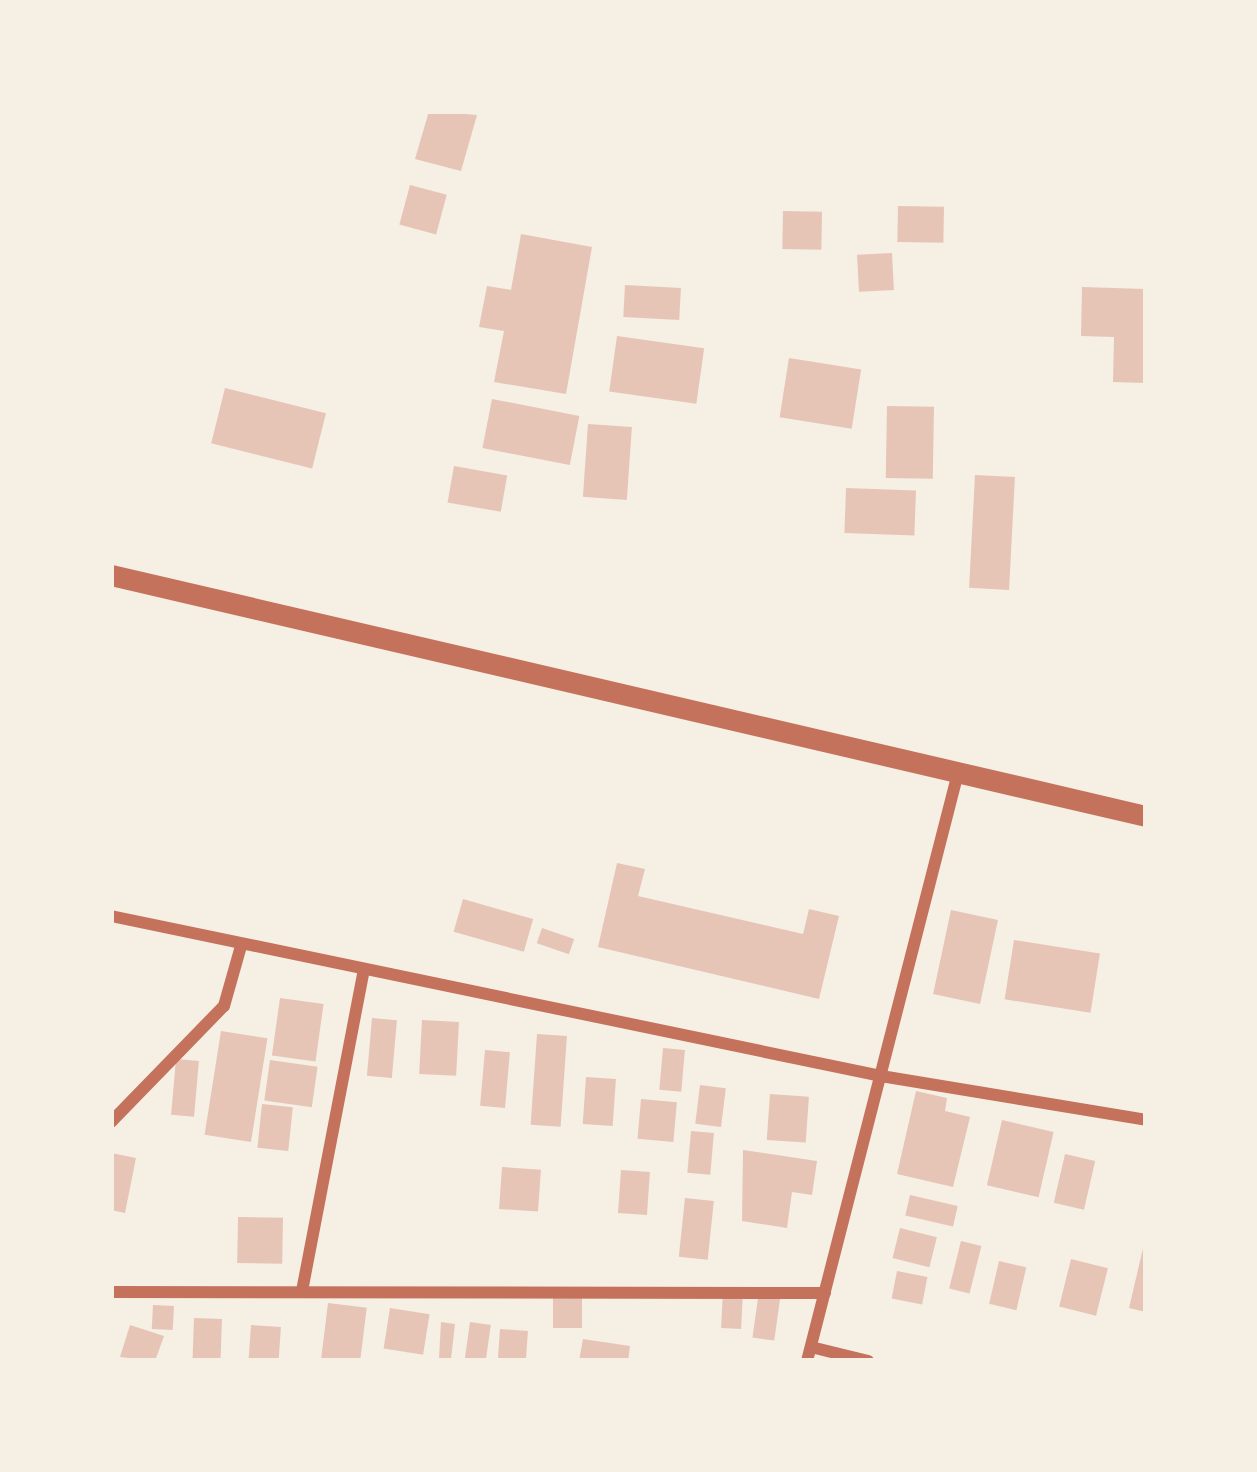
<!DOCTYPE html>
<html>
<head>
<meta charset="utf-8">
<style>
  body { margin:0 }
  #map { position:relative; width:1257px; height:1472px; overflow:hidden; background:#f6efe4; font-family:Jost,sans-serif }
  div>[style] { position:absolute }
  .building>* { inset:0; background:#e6c5b7; transform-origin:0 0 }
  .minor>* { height:12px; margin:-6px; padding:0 6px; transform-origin:6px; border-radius:6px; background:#c5725c }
  .tertiary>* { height:21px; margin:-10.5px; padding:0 10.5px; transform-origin:10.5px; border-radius:10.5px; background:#c5725c }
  span { translate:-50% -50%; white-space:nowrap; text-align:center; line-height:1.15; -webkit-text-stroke:9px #f6efe4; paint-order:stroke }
  .frame { position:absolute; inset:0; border:114px solid #f6efe4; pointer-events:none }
</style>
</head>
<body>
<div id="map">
  <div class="building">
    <div style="clip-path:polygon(429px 111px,477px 115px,461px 171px,415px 159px)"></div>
    <div style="left:410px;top:185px;width:38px;height:41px;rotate:15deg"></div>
    <div style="left:898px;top:206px;width:46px;height:36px;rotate:1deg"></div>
    <div style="left:783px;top:211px;width:39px;height:38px;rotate:1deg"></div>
    <div style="clip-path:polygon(521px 234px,592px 247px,566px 394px,494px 382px,504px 331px,479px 327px,487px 286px,511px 290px)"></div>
    <div style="left:892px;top:253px;width:37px;height:35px;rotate:87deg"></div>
    <div style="left:625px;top:285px;width:56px;height:32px;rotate:3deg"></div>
    <div style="clip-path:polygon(1082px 287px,1146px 289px,1146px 383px,1113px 382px,1114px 337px,1081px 336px)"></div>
    <div style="left:617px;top:336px;width:88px;height:56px;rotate:8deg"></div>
    <div style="left:789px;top:358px;width:73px;height:60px;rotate:9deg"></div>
    <div style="left:225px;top:388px;width:104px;height:57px;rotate:14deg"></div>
    <div style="left:492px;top:399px;width:89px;height:50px;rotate:11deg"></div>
    <div style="left:887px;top:406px;width:47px;height:72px;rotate:1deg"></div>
    <div style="left:588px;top:424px;width:44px;height:73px;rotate:4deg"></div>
    <div style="left:454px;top:466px;width:54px;height:37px;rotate:10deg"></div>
    <div style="left:975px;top:475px;width:40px;height:113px;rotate:3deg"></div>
    <div style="left:846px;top:488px;width:70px;height:45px;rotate:2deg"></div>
    <div style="clip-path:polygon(617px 863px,645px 869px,638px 896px,803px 934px,809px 909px,839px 916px,819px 999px,598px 947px)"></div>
    <div style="left:463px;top:899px;width:73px;height:34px;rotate:16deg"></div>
    <div style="left:951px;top:910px;width:48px;height:86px;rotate:12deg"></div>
    <div style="left:542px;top:928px;width:34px;height:16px;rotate:19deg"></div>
    <div style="left:1014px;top:940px;width:87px;height:60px;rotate:9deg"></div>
    <div style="left:280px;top:998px;width:44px;height:58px;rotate:8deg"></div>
    <div style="left:372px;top:1018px;width:25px;height:58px;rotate:5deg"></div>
    <div style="left:422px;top:1020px;width:37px;height:54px;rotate:3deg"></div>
    <div style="left:221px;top:1031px;width:47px;height:105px;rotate:9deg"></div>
    <div style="left:537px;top:1034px;width:30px;height:91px;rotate:4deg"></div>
    <div style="left:663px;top:1048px;width:22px;height:42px;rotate:5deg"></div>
    <div style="left:485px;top:1050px;width:25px;height:56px;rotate:5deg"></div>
    <div style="left:176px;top:1059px;width:23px;height:56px;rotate:5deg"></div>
    <div style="left:270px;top:1060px;width:48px;height:41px;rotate:8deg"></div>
    <div style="left:586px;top:1077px;width:30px;height:47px;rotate:4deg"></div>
    <div style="left:700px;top:1085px;width:26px;height:39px;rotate:7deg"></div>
    <div style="clip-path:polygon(916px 1091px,947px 1098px,945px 1111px,970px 1117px,953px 1187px,897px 1174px)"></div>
    <div style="left:770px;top:1094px;width:39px;height:46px;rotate:4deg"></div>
    <div style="left:641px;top:1099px;width:36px;height:40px;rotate:5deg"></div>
    <div style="left:262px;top:1104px;width:31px;height:44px;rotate:6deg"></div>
    <div style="left:1002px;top:1120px;width:53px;height:67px;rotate:13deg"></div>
    <div style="left:691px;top:1131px;width:23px;height:42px;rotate:5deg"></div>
    <div style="clip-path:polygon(743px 1150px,817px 1161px,812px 1195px,792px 1192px,787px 1228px,742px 1221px)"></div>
    <div style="clip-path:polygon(111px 1153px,136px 1158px,125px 1213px,111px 1210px)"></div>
    <div style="left:1065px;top:1154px;width:31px;height:50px;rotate:13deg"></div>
    <div style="left:502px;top:1167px;width:39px;height:42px;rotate:4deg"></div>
    <div style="left:621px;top:1170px;width:29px;height:43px;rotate:4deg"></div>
    <div style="left:910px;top:1195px;width:49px;height:21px;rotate:13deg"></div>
    <div style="left:685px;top:1198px;width:29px;height:59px;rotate:6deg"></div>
    <div style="left:238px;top:1217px;width:45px;height:46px;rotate:1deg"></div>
    <div style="left:900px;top:1228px;width:38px;height:31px;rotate:14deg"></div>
    <div style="left:961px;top:1241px;width:21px;height:49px;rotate:14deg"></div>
    <div style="clip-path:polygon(1144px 1244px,1146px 1244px,1146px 1312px,1129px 1308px)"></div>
    <div style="left:1071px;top:1259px;width:38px;height:49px;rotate:14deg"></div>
    <div style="left:999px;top:1261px;width:28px;height:44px;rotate:13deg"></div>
    <div style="left:897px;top:1271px;width:31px;height:28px;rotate:11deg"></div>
    <div style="left:553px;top:1291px;width:29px;height:37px"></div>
    <div style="left:723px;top:1291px;width:20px;height:37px;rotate:3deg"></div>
    <div style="left:759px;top:1291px;width:22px;height:47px;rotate:8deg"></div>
    <div style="left:328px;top:1303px;width:39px;height:58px;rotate:7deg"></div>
    <div style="left:153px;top:1305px;width:21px;height:24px;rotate:3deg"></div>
    <div style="left:390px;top:1308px;width:40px;height:41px;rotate:9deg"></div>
    <div style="left:194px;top:1318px;width:28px;height:43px;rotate:2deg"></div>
    <div style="clip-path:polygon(441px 1322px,455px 1324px,451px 1359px,439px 1358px)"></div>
    <div style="left:470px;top:1322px;width:21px;height:40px;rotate:8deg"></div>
    <div style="clip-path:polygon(130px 1325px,164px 1336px,155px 1361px,120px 1357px)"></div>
    <div style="left:251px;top:1325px;width:30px;height:36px;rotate:4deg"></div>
    <div style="left:500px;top:1329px;width:28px;height:32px;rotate:4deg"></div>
    <div style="clip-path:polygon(583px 1339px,630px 1346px,628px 1361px,579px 1361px)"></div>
  </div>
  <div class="minor">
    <div style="left:111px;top:916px;width:786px;rotate:11.74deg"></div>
    <div style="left:881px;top:1076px;width:269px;rotate:9.4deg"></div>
    <div style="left:111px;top:1122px;width:162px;rotate:-45.8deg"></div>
    <div style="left:224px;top:1006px;width:62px;rotate:-74.2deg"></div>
    <div style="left:302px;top:1291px;width:324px;rotate:-79.1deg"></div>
    <div style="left:111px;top:1292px;width:714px;rotate:0.08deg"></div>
    <div style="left:811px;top:1347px;width:59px;rotate:13.8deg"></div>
    <div style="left:807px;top:1361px;width:607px;rotate:-75.6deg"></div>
  </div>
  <div class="tertiary">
    <div style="left:111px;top:575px;width:1063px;rotate:13.11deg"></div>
  </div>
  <div class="frame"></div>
</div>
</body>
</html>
